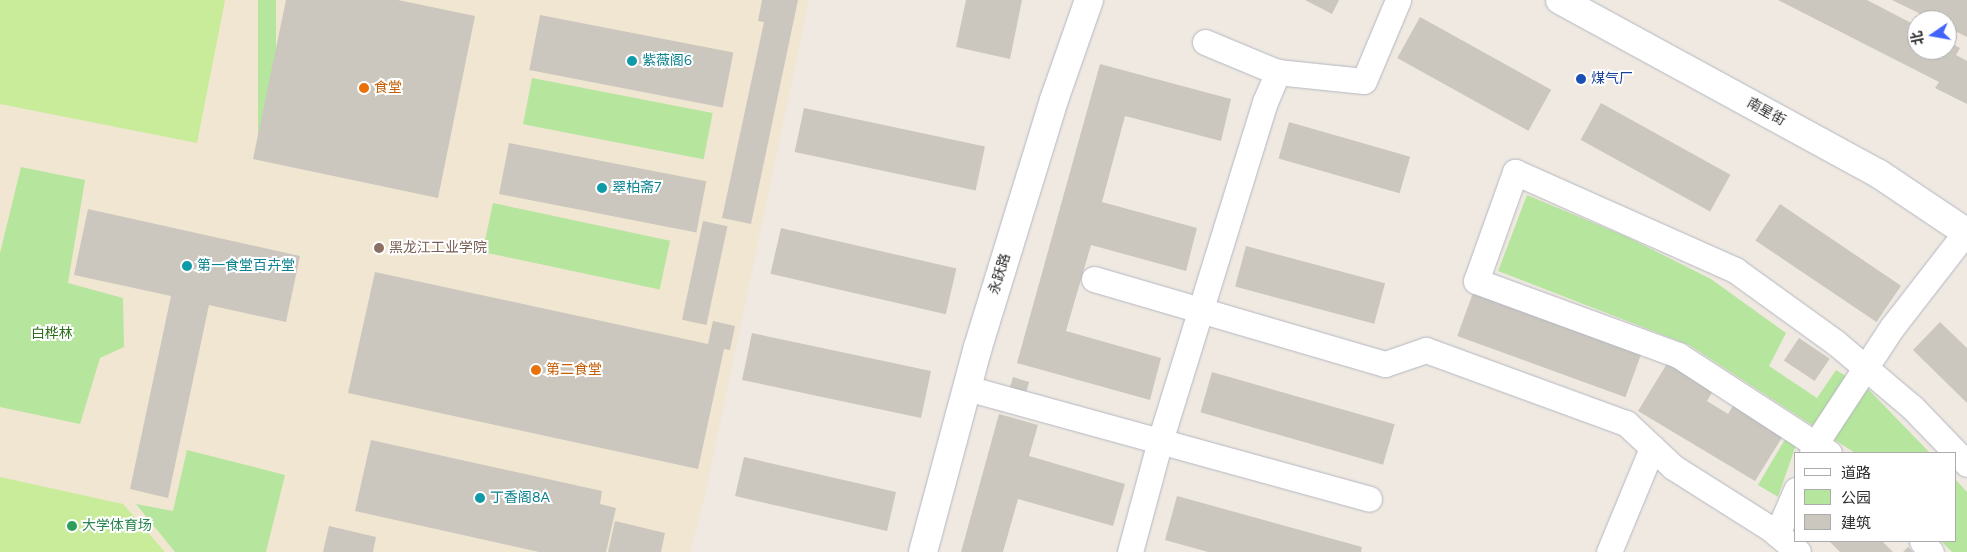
<!DOCTYPE html>
<html>
<head>
<meta charset="utf-8">
<style>
  body { margin:0 }
  #map { position:relative; width:1967px; height:552px; overflow:hidden; background:#efe9e1; font-family:Figtree,"Noto Sans SC",sans-serif }
  div>[style] { position:absolute }
  .education>* { inset:0; background:#f0e6d1 }
  .green>* { inset:0; background:#b6e59e; transform-origin:0 0 }
  .pitch>* { inset:0; background:#c9ec9a }
  .building>* { inset:0; background:#cbc7bf; transform-origin:0 0 }
  .roads { filter:drop-shadow(0 0 1px #b4b7c1) drop-shadow(0 0 1px #b4b7c1) }
  .minor>* { height:25px; margin:-12.5px; padding:0 12.5px; transform-origin:12.5px; border-radius:12.5px; background:#fff }
  .tertiary>* { height:28px; margin:-14px; padding:0 14px; transform-origin:14px; border-radius:14px; background:#fff }
  .dots>* { width:14px; height:14px; translate:-50% -50%; box-sizing:border-box; border:2px solid #fff; border-radius:50% }
  span { translate:-50% -50%; white-space:nowrap; text-align:center; line-height:1.15; -webkit-text-stroke:4px #fff; paint-order:stroke }
  .culture-label { font-size:14px; color:#0d838f }
  .left { translate:0 -50%; text-align:left }
  .transit-label { font-size:14px; color:#164399 }
  .food-label { font-size:14px; color:#c56008 }
  .street-label { font-size:14px; color:#2e2e2e }
  .education-label { font-size:14px; color:#785e54 }
  .park-label { font-size:14px; color:#2c6e1b }
  .leisure-label { font-size:14px; color:#27864d }
  .legend { position:absolute; left:1794px; top:452px; width:162px; height:90px; box-sizing:border-box; background:#fff; border:1px solid #ababab; margin:0; padding:6px 9px; list-style:none; font-size:15px; color:#2e2e2e }
  .legend li { display:flex; align-items:center; gap:10px; height:25px }
  .legend b { width:25px; border:1px solid #ababab }
  .north { position:absolute; left:1907px; top:10px; width:50px; height:50px; box-sizing:border-box; background:#fff; border:1px solid #ababab; border-radius:50%; rotate:258deg; font-size:14px; font-weight:700; line-height:20px; text-align:center; color:#2e2e2e }
  .north::after { content:''; display:block; margin:auto; width:18px; height:22px; background:#4264fb; clip-path:polygon(50% 0,100% 100%,50% 72%,0 100%) }
</style>
</head>
<body>
<div id="map">
  <div class="education">
    <div style="clip-path:polygon(0 0,809px 0,705px 495px,690px 552px,0 552px)"></div>
  </div>
  <div class="green">
    <div style="left:258px;top:0;width:18px;height:159px"></div>
    <div style="left:532px;top:78px;width:184px;height:47px;rotate:11deg"></div>
    <div style="clip-path:polygon(21px 167px,85px 180px,68px 283px,123px 298px,124px 347px,100px 358px,80px 424px,0 407px,0 253px)"></div>
    <div style="clip-path:polygon(1527px 195px,1627px 237px,1711px 279px,1786px 333px,1769px 366px,1817px 398px,1836px 370px,1869px 390px,1930px 453px,1855px 453px,1689px 345px,1498px 271px)"></div>
    <div style="left:493px;top:203px;width:181px;height:50px;rotate:12deg"></div>
    <div style="clip-path:polygon(1787px 436px,1797px 442px,1778px 497px,1758px 485px)"></div>
    <div style="clip-path:polygon(187px 450px,285px 475px,266px 552px,175px 552px,136px 504px,173px 511px)"></div>
    <div style="clip-path:polygon(1956px 480px,1967px 492px,1967px 552px,1952px 552px,1941px 541px,1956px 541px)"></div>
  </div>
  <div class="pitch">
    <div style="clip-path:polygon(0 0,225px 0,197px 143px,0 104px)"></div>
    <div style="clip-path:polygon(0 477px,123px 504px,165px 552px,0 552px)"></div>
  </div>
  <div class="building">
    <div style="clip-path:polygon(286px 0,398px 0,475px 16px,438px 198px,253px 159px)"></div>
    <div style="clip-path:polygon(762px 0,798px 0,751px 224px,722px 218px,764px 22px,758px 21px)"></div>
    <div style="clip-path:polygon(966px 0,1022px 0,1010px 59px,956px 47px)"></div>
    <div style="clip-path:polygon(1305px 0,1339px 0,1332px 14px)"></div>
    <div style="clip-path:polygon(1778px 0,1867px 0,1917px 26px,1917px 50px,1947px 50px,1947px 41px,1960px 48px,1956px 55px,1967px 61px,1967px 104px,1935px 88px,1939px 82px)"></div>
    <div style="clip-path:polygon(1892px 0,1967px 0,1967px 37px,1947px 27px,1947px 20px,1933px 20px)"></div>
    <div style="left:540px;top:15px;width:197px;height:56px;rotate:11deg"></div>
    <div style="left:1420px;top:17px;width:150px;height:47px;rotate:29deg"></div>
    <div style="clip-path:polygon(1100px 64px,1231px 99px,1221px 141px,1125px 116px,1102px 202px,1197px 228px,1186px 271px,1091px 245px,1066px 331px,1161px 358px,1150px 400px,1017px 363px)"></div>
    <div style="left:1601px;top:103px;width:148px;height:42px;rotate:29deg"></div>
    <div style="left:804px;top:108px;width:185px;height:45px;rotate:12deg"></div>
    <div style="left:1289px;top:122px;width:126px;height:38px;rotate:16deg"></div>
    <div style="left:509px;top:143px;width:201px;height:52px;rotate:11deg"></div>
    <div style="left:1780px;top:204px;width:146px;height:44px;rotate:34deg"></div>
    <div style="clip-path:polygon(88px 209px,300px 256px,286px 322px,209px 305px,168px 498px,130px 489px,171px 296px,74px 275px)"></div>
    <div style="left:703px;top:221px;width:25px;height:101px;rotate:12deg"></div>
    <div style="left:781px;top:228px;width:180px;height:47px;rotate:13deg"></div>
    <div style="left:1246px;top:246px;width:144px;height:42px;rotate:15deg"></div>
    <div style="clip-path:polygon(375px 272px,708px 344px,713px 321px,735px 326px,730px 350px,724px 349px,698px 469px,348px 393px)"></div>
    <div style="left:1474px;top:290px;width:179px;height:49px;rotate:20deg"></div>
    <div style="clip-path:polygon(1940px 322px,1967px 348px,1967px 403px,1913px 350px)"></div>
    <div style="left:752px;top:333px;width:183px;height:48px;rotate:12deg"></div>
    <div style="left:1799px;top:338px;width:37px;height:27px;rotate:34deg"></div>
    <div style="clip-path:polygon(1668px 362px,1714px 389px,1707px 401px,1728px 414px,1736px 401px,1786px 431px,1755px 481px,1638px 411px)"></div>
    <div style="left:1212px;top:372px;width:190px;height:42px;rotate:16deg"></div>
    <div style="left:1013px;top:377px;width:17px;height:14px;rotate:17deg"></div>
    <div style="clip-path:polygon(999px 414px,1038px 425px,1029px 456px,1125px 484px,1113px 526px,1018px 499px,1003px 552px,961px 552px)"></div>
    <div style="clip-path:polygon(371px 440px,602px 491px,600px 504px,616px 508px,606px 552px,539px 552px,355px 511px)"></div>
    <div style="left:744px;top:457px;width:156px;height:40px;rotate:13deg"></div>
    <div style="clip-path:polygon(1177px 496px,1362px 547px,1361px 552px,1208px 552px,1165px 540px)"></div>
    <div style="clip-path:polygon(615px 521px,665px 533px,661px 552px,608px 552px)"></div>
    <div style="clip-path:polygon(329px 526px,376px 537px,373px 552px,323px 552px)"></div>
    <div style="clip-path:polygon(1829px 541px,1882px 541px,1893px 552px,1840px 552px)"></div>
    <div style="clip-path:polygon(1908px 547px,1913px 552px,1903px 552px)"></div>
  </div>
  <div class="roads">
    <div class="minor">
      <div style="left:1205px;top:42px;width:78px;rotate:22.6deg"></div>
      <div style="left:1277px;top:72px;width:87px;rotate:5.9deg"></div>
      <div style="left:1364px;top:81px;width:88px;rotate:-67.2deg"></div>
      <div style="left:1094px;top:279px;width:303px;rotate:16.3deg"></div>
      <div style="left:1385px;top:364px;width:43px;rotate:-18.9deg"></div>
      <div style="left:1426px;top:350px;width:213px;rotate:20.1deg"></div>
      <div style="left:1626px;top:423px;width:64px;rotate:43.1deg"></div>
      <div style="left:1673px;top:467px;width:116px;rotate:32.3deg"></div>
      <div style="left:1771px;top:529px;width:35px;rotate:40deg"></div>
      <div style="left:967px;top:388px;width:417px;rotate:15.4deg"></div>
      <div style="left:1812px;top:453px;width:11px;rotate:-68deg"></div>
      <div style="left:1816px;top:443px;width:140px;rotate:-56.7deg"></div>
      <div style="left:1893px;top:326px;width:119px;rotate:-52.2deg"></div>
      <div style="left:1829px;top:453px;width:180px;rotate:-147deg"></div>
      <div style="left:1678px;top:355px;width:215px;rotate:-159.9deg"></div>
      <div style="left:1476px;top:281px;width:116px;rotate:-70.3deg"></div>
      <div style="left:1515px;top:172px;width:241px;rotate:24deg"></div>
      <div style="left:1735px;top:270px;width:123px;rotate:35.8deg"></div>
      <div style="left:1835px;top:342px;width:101px;rotate:40.2deg"></div>
      <div style="left:1912px;top:407px;width:79px;rotate:46deg"></div>
      <div style="left:1777px;top:534px;width:48px;rotate:-66.6deg"></div>
      <div style="left:1922px;top:541px;width:14px;rotate:51deg"></div>
      <div style="left:1130px;top:552px;width:115px;rotate:-74.9deg"></div>
      <div style="left:1160px;top:441px;width:355px;rotate:-72.8deg"></div>
      <div style="left:1265px;top:102px;width:33px;rotate:-67deg"></div>
      <div style="left:1609px;top:552px;width:113px;rotate:-67.5deg"></div>
    </div>
    <div class="tertiary">
      <div style="left:1560px;top:0;width:363px;rotate:28.6deg"></div>
      <div style="left:1879px;top:174px;width:106px;rotate:33.8deg"></div>
      <div style="left:923px;top:552px;width:212px;rotate:-75deg"></div>
      <div style="left:978px;top:347px;width:258px;rotate:-72.9deg"></div>
      <div style="left:1054px;top:100px;width:106px;rotate:-70.7deg"></div>
    </div>
  </div>
  <div class="dots">
    <div style="left:632px;top:61px;background:#0f9aa8"></div>
    <div style="left:1581px;top:79px;background:#1a4fb4"></div>
    <div style="left:364px;top:88px;background:#e8710a"></div>
    <div style="left:602px;top:188px;background:#0f9aa8"></div>
    <div style="left:379px;top:248px;background:#8d6e63"></div>
    <div style="left:187px;top:266px;background:#0f9aa8"></div>
    <div style="left:536px;top:370px;background:#e8710a"></div>
    <div style="left:480px;top:498px;background:#0f9aa8"></div>
    <div style="left:72px;top:526px;background:#2e9e5b"></div>
  </div>
  <div class="culture-label">
    <span class="left" style="left:642px;top:61px">紫薇阁6</span>
    <span class="left" style="left:612px;top:188px">翠柏斋7</span>
    <span class="left" style="left:197px;top:266px">第一食堂百卉堂</span>
    <span class="left" style="left:490px;top:498px">丁香阁8A</span>
  </div>
  <div class="transit-label">
    <span class="left" style="left:1591px;top:79px">煤气厂</span>
  </div>
  <div class="food-label">
    <span class="left" style="left:374px;top:88px">食堂</span>
    <span class="left" style="left:546px;top:370px">第二食堂</span>
  </div>
  <div class="street-label">
    <span style="left:1766px;top:112px;rotate:29deg">南星街</span>
    <span style="left:1000px;top:274px;rotate:-73deg">永跃路</span>
  </div>
  <div class="education-label">
    <span class="left" style="left:389px;top:248px">黑龙江工业学院</span>
  </div>
  <div class="park-label">
    <span style="left:52px;top:334px">白桦林</span>
  </div>
  <div class="leisure-label">
    <span class="left" style="left:82px;top:526px">大学体育场</span>
  </div>
  <ul class="legend">
  <li><b style="height:6px;background:#fff"></b>道路</li>
  <li><b style="height:14px;background:#b6e59e"></b>公园</li>
  <li><b style="height:14px;background:#cbc7bf"></b>建筑</li>
  </ul>
  <div class="north">北</div>
</div>
</body>
</html>
